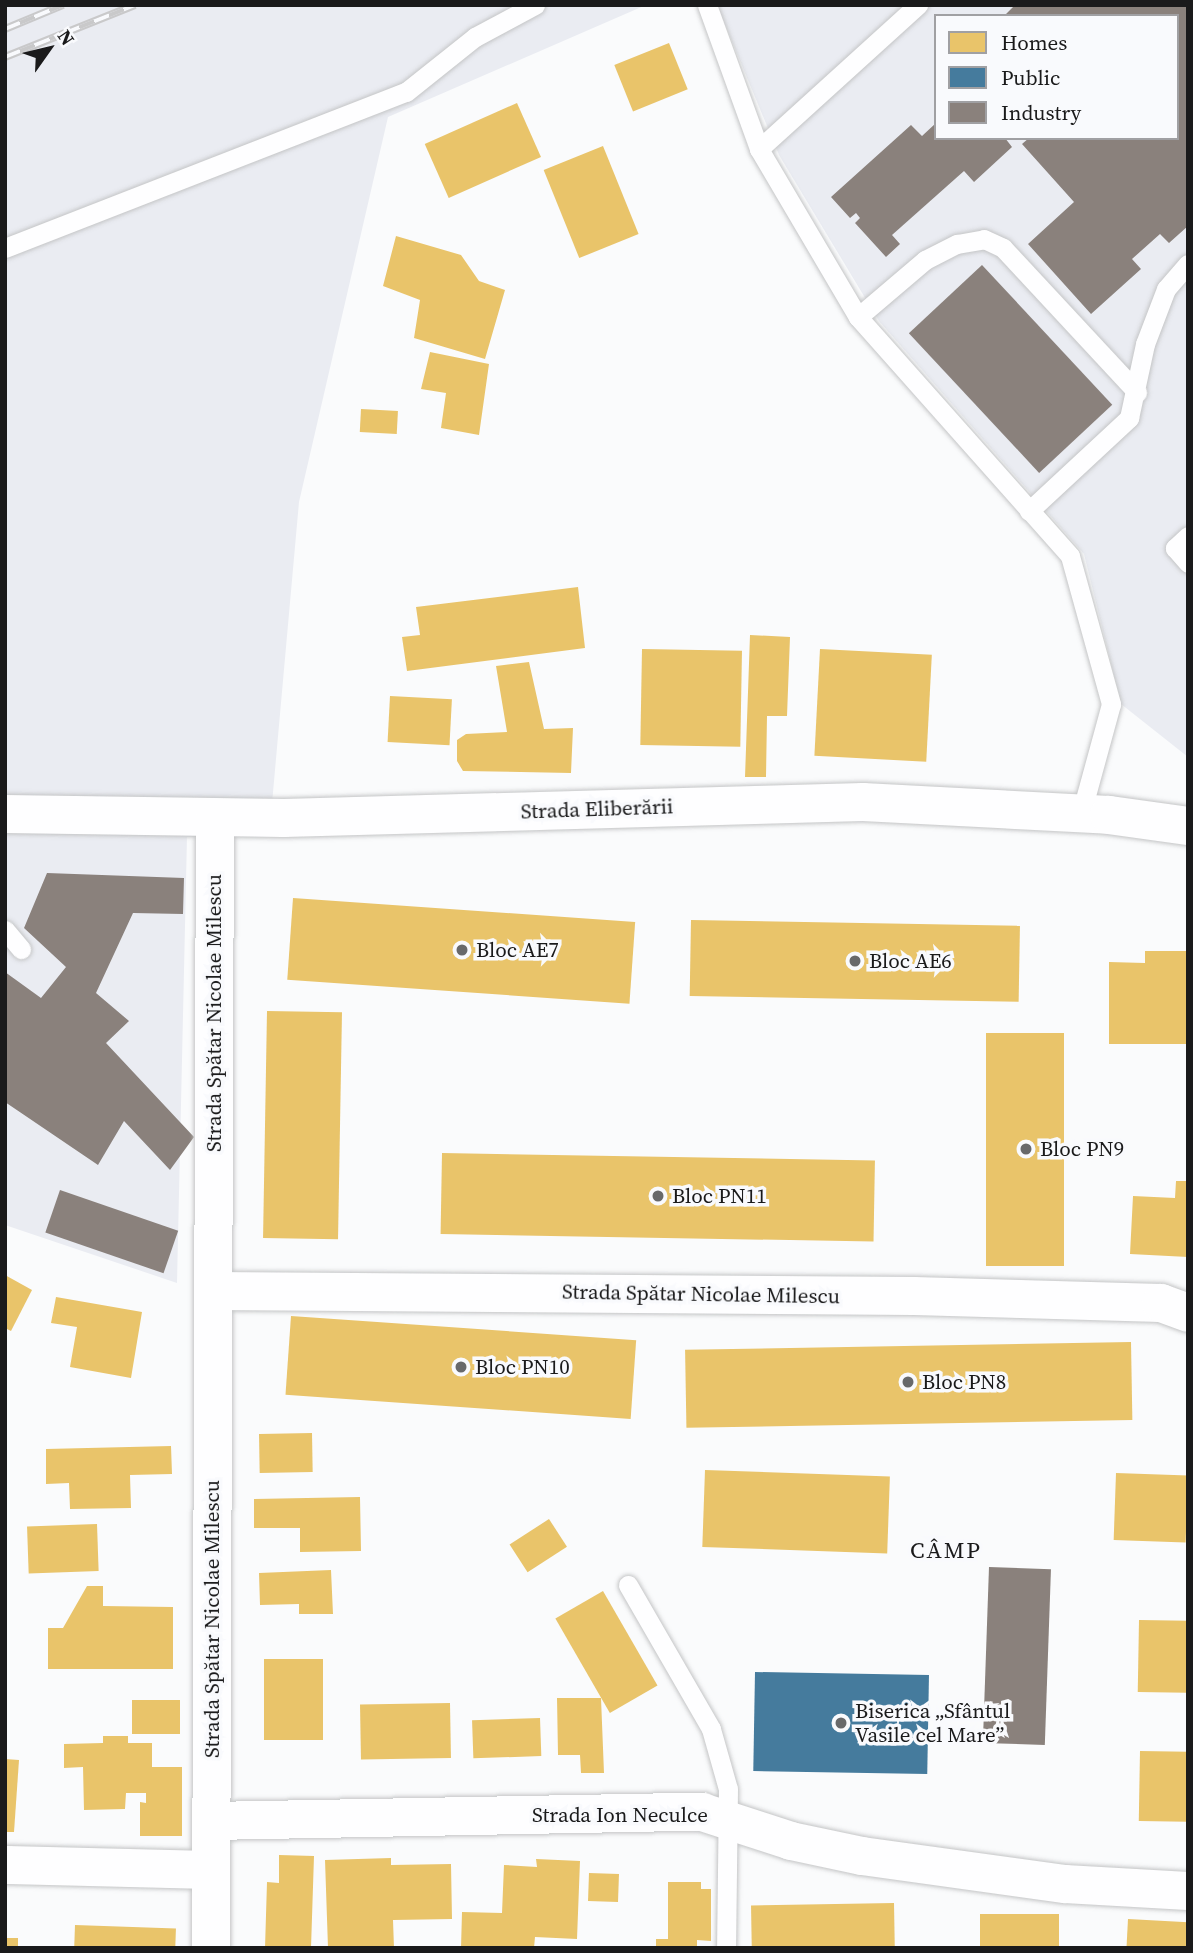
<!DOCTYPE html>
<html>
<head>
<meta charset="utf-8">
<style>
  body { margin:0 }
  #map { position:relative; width:1193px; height:1953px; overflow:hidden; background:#fafbfc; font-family:"Source Serif 4",serif }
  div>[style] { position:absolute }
  .built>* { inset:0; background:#eaecf2 }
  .homes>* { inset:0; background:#e9c46a; transform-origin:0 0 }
  .public>* { inset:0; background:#457b9d; transform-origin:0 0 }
  .industry>* { inset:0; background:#8a817c; transform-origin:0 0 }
  .roads { filter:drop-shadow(0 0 2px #c4c5c6) drop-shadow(0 0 2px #c4c5c6) }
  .lane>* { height:19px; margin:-9.5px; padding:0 9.5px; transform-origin:9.5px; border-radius:9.5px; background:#fefeff }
  .street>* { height:38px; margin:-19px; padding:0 19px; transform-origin:19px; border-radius:19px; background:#fefeff }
  .secondary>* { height:38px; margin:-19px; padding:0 19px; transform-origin:19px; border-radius:19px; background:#fefeff }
  .rail>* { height:8px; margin-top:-4px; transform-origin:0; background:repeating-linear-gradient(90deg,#f9fafd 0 16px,#c9c9ca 0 32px); box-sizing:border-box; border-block:2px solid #c9c9ca }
  .dots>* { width:19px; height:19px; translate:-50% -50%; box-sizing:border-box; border:4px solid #f9fafd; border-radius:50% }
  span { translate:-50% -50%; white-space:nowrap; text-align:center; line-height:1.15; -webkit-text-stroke:7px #f9fafd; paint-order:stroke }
  .street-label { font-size:21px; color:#1a1a1b }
  .poi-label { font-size:21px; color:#1a1a1b }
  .left { translate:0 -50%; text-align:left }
  .neighbourhood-label { font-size:23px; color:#1a1a1b; letter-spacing:2px }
  .frame { position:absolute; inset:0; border:7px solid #1a1a1b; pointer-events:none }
  .legend { position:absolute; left:934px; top:14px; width:245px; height:126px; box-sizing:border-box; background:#f9fafd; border:2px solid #a0a0a3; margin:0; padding:9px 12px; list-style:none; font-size:21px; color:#1a1a1b }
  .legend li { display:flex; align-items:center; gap:14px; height:35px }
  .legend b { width:35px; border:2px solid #a0a0a3 }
  .north { position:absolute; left:14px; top:14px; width:70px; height:70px; -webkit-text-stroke:5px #f9fafd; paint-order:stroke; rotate:56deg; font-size:19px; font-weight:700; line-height:28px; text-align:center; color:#1a1a1b }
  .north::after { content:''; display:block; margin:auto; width:24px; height:32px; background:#1a1a1b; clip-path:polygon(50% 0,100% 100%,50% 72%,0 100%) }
</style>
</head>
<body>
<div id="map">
  <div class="built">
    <div style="clip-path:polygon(5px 5px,646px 5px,388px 117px,299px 502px,269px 837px,187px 837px,177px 1283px,5px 1225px)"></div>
    <div style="clip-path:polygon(evenodd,717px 5px,1188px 5px,1188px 757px,1121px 704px,1084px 554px,879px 321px,779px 155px,717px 5px,936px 16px,1177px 16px,1177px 138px,936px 138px,936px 16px)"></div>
  </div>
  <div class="homes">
    <div style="left:669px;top:43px;width:50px;height:59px;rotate:68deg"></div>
    <div style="left:517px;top:103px;width:59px;height:101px;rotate:66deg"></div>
    <div style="left:603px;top:146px;width:95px;height:64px;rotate:68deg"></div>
    <div style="clip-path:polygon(396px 236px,461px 255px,479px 281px,505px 290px,485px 359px,414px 338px,420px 300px,383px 286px)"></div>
    <div style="clip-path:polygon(430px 352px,489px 364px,479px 435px,441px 428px,446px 393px,421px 389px)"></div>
    <div style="left:361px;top:409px;width:37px;height:23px;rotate:3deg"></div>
    <div style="clip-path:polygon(578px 587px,585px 648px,407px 671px,402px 637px,420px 635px,416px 607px)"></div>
    <div style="clip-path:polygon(750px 635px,790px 637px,787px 716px,767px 716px,766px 777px,745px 777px)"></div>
    <div style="left:642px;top:649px;width:100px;height:96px;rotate:1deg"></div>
    <div style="left:820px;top:649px;width:112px;height:107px;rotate:3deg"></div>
    <div style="clip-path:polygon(529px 662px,544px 729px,573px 728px,571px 773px,463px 771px,457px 761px,457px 740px,466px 734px,507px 732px,496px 666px)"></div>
    <div style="left:390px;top:696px;width:62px;height:46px;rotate:3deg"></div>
    <div style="left:293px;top:898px;width:343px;height:82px;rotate:4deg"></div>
    <div style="left:691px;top:920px;width:329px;height:76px;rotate:1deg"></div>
    <div style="clip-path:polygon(1145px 951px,1188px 951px,1188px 1044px,1109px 1044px,1109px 962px,1145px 963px)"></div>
    <div style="left:267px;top:1011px;width:75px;height:227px;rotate:1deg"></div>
    <div style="left:986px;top:1033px;width:78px;height:233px"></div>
    <div style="left:442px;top:1153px;width:433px;height:81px;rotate:1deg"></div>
    <div style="clip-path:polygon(1176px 1181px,1188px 1181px,1188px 1257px,1130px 1254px,1133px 1196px,1175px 1198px)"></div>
    <div style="clip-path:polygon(5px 1275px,32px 1290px,11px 1331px,5px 1328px)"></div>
    <div style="clip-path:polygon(56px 1297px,142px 1312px,131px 1378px,70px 1367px,77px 1327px,51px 1323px)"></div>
    <div style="left:291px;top:1316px;width:346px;height:79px;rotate:4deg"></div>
    <div style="left:1131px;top:1342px;width:78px;height:446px;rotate:89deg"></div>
    <div style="left:312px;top:1433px;width:39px;height:53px;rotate:89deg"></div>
    <div style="clip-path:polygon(171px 1446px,172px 1474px,130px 1475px,131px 1508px,70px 1509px,69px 1483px,46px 1484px,46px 1449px)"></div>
    <div style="left:705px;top:1470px;width:185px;height:77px;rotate:2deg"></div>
    <div style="left:1116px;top:1473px;width:72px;height:67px;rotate:2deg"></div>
    <div style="clip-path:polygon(360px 1497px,361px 1551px,300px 1552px,300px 1528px,254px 1528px,254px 1499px)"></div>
    <div style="left:549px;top:1519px;width:33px;height:47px;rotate:57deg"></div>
    <div style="left:97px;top:1524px;width:47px;height:70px;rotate:88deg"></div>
    <div style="clip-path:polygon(331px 1570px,333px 1614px,299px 1614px,299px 1604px,260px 1605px,259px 1573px)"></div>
    <div style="clip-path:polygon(87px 1586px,103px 1586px,103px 1606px,173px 1607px,173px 1669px,48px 1669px,48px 1628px,63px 1628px)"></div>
    <div style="left:603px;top:1591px;width:109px;height:55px;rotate:60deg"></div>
    <div style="left:1139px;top:1620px;width:49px;height:72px;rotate:1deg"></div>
    <div style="left:264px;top:1659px;width:59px;height:81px"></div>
    <div style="clip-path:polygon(557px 1698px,601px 1698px,604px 1773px,581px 1773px,580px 1755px,558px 1755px)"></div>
    <div style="left:132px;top:1700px;width:48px;height:34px"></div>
    <div style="left:450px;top:1703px;width:55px;height:90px;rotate:89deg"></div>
    <div style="left:540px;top:1718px;width:38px;height:68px;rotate:88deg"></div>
    <div style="clip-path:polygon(103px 1736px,128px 1736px,128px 1743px,152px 1743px,152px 1767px,182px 1767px,182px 1836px,140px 1836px,140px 1802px,146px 1803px,146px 1793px,126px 1793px,125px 1809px,84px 1810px,83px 1767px,64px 1768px,64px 1744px,103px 1743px)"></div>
    <div style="left:1140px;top:1751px;width:48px;height:70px;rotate:1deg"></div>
    <div style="clip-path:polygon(5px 1759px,19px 1760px,14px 1832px,5px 1832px)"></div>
    <div style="clip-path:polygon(279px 1855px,314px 1856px,311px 1948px,265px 1948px,267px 1882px,279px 1883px)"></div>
    <div style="clip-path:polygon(391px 1858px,391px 1865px,451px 1864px,452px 1919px,393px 1920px,394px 1948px,328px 1948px,325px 1860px)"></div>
    <div style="clip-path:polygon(536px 1859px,580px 1861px,577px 1939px,535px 1937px,534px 1948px,461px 1948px,462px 1912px,502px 1913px,504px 1865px,537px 1867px)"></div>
    <div style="left:589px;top:1873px;width:30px;height:28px;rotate:2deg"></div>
    <div style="clip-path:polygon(668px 1882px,701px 1882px,701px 1889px,711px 1889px,711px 1941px,697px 1940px,697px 1948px,656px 1948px,656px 1939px,668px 1939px)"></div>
    <div style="left:894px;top:1903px;width:45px;height:143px;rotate:89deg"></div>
    <div style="left:980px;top:1914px;width:79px;height:34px"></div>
    <div style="left:1128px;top:1919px;width:60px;height:29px;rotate:3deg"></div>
    <div style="left:75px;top:1925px;width:101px;height:23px;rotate:2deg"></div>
    <div style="left:5px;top:1938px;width:13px;height:10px"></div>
  </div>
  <div class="public">
    <div style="left:755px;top:1672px;width:174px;height:99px;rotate:1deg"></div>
  </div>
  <div class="industry">
    <div style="clip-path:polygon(1015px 5px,1188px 5px,1188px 226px,1169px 243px,1160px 234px,1132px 259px,1141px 269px,1091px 314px,1028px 244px,1074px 202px,1022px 144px,1029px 138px,1177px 138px,1177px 16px,1004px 16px)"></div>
    <div style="clip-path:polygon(936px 123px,936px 138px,1005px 138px,1012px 147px,974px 182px,964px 171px,892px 235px,900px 244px,886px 257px,855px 223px,860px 218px,856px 213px,850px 218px,831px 197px,911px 125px,922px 136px)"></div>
    <div style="left:982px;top:265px;width:191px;height:100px;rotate:47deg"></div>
    <div style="clip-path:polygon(47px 873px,184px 878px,183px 914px,133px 913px,96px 993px,129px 1021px,106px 1043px,194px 1137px,170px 1170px,124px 1121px,98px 1165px,5px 1102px,5px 972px,41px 998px,66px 967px,24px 928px)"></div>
    <div style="left:60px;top:1190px;width:125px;height:45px;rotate:19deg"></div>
    <div style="left:989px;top:1567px;width:62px;height:176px;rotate:2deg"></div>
  </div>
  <div class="roads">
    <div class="lane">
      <div style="left:707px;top:5px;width:153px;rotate:70.1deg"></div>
      <div style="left:759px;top:149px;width:195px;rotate:59.5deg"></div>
      <div style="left:858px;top:317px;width:88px;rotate:-40.4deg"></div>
      <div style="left:925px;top:260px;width:36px;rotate:-27deg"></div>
      <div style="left:957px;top:244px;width:27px;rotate:-10deg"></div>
      <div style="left:984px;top:239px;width:21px;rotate:25deg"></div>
      <div style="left:1003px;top:248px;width:197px;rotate:47.1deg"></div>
      <div style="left:759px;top:149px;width:215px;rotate:-42.2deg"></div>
      <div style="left:5px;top:248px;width:430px;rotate:-21.3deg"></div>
      <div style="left:406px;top:92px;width:88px;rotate:-38.6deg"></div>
      <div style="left:475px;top:37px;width:68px;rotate:-28.1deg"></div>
      <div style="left:858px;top:317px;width:319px;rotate:48.4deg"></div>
      <div style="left:1070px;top:556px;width:154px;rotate:74.5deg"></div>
      <div style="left:1111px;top:704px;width:114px;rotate:105.3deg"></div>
      <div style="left:1029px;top:511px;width:137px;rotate:-42.9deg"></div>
      <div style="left:1129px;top:418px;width:76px;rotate:-77.8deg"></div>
      <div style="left:1145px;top:344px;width:59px;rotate:-69.1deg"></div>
      <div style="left:1166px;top:289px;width:33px;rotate:-49deg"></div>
      <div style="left:1188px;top:536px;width:18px;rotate:137deg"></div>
      <div style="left:1175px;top:548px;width:20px;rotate:49deg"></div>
      <div style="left:5px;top:930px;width:25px;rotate:50deg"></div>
      <div style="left:628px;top:1585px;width:166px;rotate:60deg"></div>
      <div style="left:711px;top:1729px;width:62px;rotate:74.2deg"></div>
      <div style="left:728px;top:1789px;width:159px;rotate:90.7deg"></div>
    </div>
    <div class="street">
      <div style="left:213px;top:1291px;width:701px;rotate:0.41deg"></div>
      <div style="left:914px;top:1296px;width:247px;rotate:1.6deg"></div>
      <div style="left:1161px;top:1303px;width:29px;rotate:20deg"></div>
      <div style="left:211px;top:1821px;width:491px;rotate:-1.1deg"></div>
      <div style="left:702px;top:1812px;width:94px;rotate:18deg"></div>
      <div style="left:791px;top:1841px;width:73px;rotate:11.9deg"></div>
      <div style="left:862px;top:1856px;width:205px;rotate:7.9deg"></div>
      <div style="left:1065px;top:1884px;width:123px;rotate:3.3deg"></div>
      <div style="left:5px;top:1865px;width:206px;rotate:1.4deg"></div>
    </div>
    <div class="secondary">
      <div style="left:5px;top:814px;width:279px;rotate:0.8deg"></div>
      <div style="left:284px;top:818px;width:579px;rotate:-1.58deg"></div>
      <div style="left:863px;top:802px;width:246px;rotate:3deg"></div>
      <div style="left:1109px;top:815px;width:80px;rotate:7.9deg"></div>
      <div style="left:211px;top:1948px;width:1129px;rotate:-89.8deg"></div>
    </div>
  </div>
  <div class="rail">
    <div style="left:5px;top:29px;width:63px;rotate:-22.5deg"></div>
    <div style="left:5px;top:57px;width:140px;rotate:-21.8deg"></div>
  </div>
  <div class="dots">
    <div style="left:462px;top:950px;background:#68696a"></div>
    <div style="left:855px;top:961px;background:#68696a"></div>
    <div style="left:1026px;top:1149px;background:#68696a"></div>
    <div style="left:658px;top:1196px;background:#68696a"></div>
    <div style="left:461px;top:1367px;background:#68696a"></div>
    <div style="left:908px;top:1382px;background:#68696a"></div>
    <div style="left:841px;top:1723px;background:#68696a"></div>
  </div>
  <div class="street-label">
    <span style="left:597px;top:809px;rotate:-2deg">Strada Eliberării</span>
    <span style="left:214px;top:1013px;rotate:-90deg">Strada Spătar Nicolae Milescu</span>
    <span style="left:701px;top:1294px;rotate:1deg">Strada Spătar Nicolae Milescu</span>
    <span style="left:212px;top:1619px;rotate:-90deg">Strada Spătar Nicolae Milescu</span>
    <span style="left:620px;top:1815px">Strada Ion Neculce</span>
  </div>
  <div class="poi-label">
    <span class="left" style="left:476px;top:950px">Bloc AE7</span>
    <span class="left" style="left:869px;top:961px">Bloc AE6</span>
    <span class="left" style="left:1040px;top:1149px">Bloc PN9</span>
    <span class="left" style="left:672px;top:1196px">Bloc PN11</span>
    <span class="left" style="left:475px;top:1367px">Bloc PN10</span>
    <span class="left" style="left:922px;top:1382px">Bloc PN8</span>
    <span class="left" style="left:855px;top:1723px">Biserica „Sfântul<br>Vasile cel Mare”</span>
  </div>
  <div class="neighbourhood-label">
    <span style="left:946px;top:1550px">CÂMP</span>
  </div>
  <div class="frame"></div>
  <ul class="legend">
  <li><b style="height:19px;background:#e9c46a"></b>Homes</li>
  <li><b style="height:19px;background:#457b9d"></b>Public</li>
  <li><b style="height:19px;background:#8a817c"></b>Industry</li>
  </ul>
  <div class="north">N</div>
</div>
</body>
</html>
